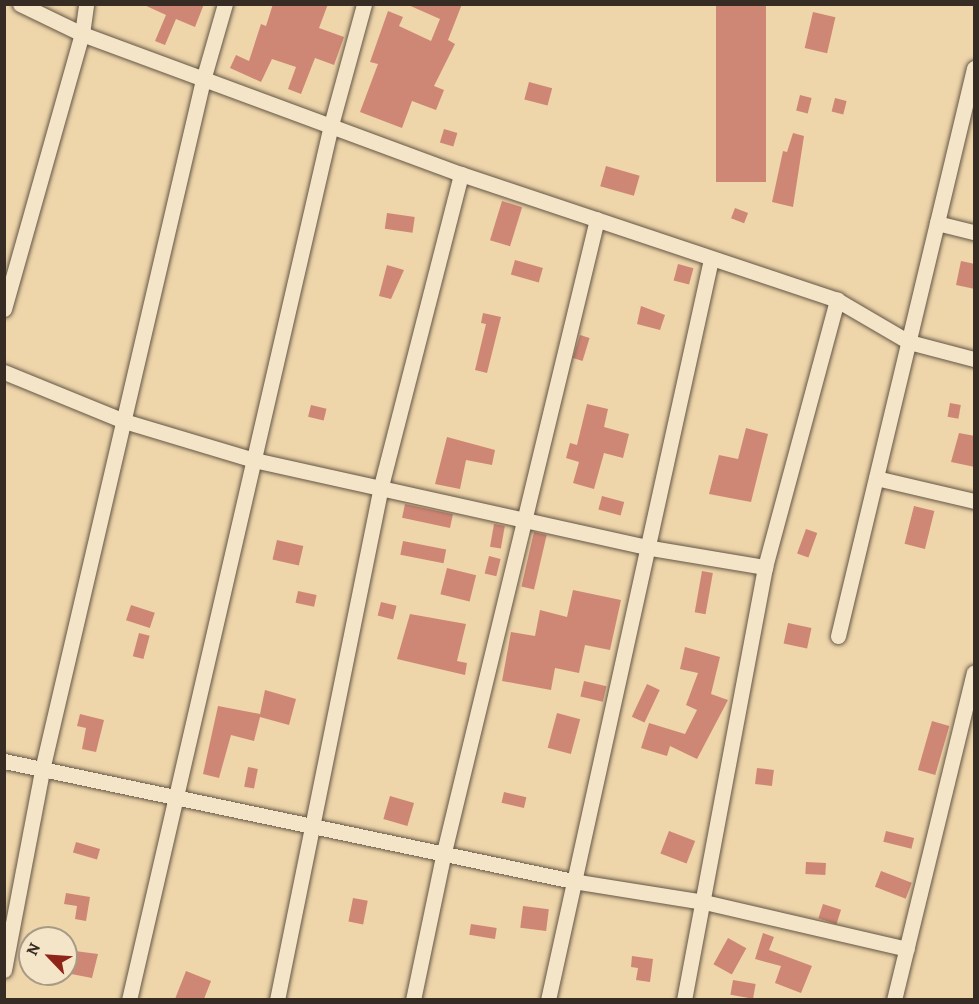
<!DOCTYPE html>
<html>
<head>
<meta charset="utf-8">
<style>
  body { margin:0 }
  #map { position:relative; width:979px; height:1004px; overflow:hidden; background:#eed5aa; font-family:Alegreya,serif }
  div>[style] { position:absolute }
  .building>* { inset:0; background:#cf8775; transform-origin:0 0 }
  .roads { filter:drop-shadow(0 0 2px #645646) drop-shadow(0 0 2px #645646) }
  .street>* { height:15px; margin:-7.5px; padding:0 7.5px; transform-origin:7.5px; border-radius:7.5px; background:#f4e4c8 }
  span { translate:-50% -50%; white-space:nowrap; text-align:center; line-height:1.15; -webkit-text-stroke:5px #f4e4c8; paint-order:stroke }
  .frame { position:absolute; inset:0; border:6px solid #362c24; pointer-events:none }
  .north { position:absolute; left:18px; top:926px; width:60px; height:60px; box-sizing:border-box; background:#f4e4c8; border:2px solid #a89a86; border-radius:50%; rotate:295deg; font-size:16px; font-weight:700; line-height:24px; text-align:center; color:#362c24 }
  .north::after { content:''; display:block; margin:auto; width:21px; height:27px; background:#8f2418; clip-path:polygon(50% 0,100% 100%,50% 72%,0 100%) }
</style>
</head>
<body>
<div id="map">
  <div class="building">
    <div style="clip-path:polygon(142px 4px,204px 4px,195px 27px,176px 19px,165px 45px,155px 41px,166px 15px)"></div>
    <div style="clip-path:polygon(273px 4px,328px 4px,319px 28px,344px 37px,334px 65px,315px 58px,301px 94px,288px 89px,296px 67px,272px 59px,261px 82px,230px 68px,236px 55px,249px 61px,261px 24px,266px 26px)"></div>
    <div style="clip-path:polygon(406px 4px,462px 4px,448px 40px,455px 44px,434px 86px,444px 90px,436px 110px,412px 101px,402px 128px,360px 112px,378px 64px,370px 62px,388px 11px,403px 17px,399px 26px,431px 41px,440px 19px)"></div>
    <div style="left:716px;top:4px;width:50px;height:178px"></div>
    <div style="left:813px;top:12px;width:23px;height:37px;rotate:13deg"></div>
    <div style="left:529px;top:82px;width:24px;height:18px;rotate:15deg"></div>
    <div style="left:800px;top:95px;width:12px;height:16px;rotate:14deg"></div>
    <div style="left:835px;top:98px;width:12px;height:14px;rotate:14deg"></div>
    <div style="left:444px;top:129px;width:14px;height:14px;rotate:17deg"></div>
    <div style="clip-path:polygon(793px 133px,804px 136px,793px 207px,772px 202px,783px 151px,787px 152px)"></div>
    <div style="left:606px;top:166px;width:35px;height:21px;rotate:16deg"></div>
    <div style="left:502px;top:201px;width:21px;height:41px;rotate:17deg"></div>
    <div style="left:735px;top:208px;width:14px;height:11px;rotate:21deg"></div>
    <div style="left:387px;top:213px;width:28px;height:16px;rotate:8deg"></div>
    <div style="left:515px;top:260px;width:29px;height:15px;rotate:16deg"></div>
    <div style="clip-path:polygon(961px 261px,975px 264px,975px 289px,956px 285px)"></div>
    <div style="left:678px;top:264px;width:16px;height:17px;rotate:15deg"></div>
    <div style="clip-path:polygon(387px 265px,404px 270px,391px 299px,379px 296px)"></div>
    <div style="clip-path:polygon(641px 306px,665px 315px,660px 330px,637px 324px)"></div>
    <div style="clip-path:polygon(483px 313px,501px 317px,487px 373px,475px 370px,486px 324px,481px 323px)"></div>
    <div style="left:580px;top:335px;width:10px;height:24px;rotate:17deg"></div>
    <div style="left:950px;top:403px;width:11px;height:14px;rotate:10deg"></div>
    <div style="clip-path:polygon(587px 404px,608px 409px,604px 427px,629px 434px,623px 458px,604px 453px,594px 489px,573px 483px,579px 462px,566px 458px,570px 443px,577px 445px)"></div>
    <div style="left:311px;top:405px;width:16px;height:12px;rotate:14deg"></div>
    <div style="clip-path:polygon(746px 428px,768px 434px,751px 502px,709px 494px,719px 455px,738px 459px)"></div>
    <div style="clip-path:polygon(959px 433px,975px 436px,975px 467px,951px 462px)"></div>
    <div style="clip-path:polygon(447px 437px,495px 450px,492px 465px,466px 460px,460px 489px,435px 484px)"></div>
    <div style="left:602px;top:496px;width:23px;height:14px;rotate:15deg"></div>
    <div style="left:405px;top:504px;width:49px;height:14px;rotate:12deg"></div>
    <div style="left:914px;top:506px;width:21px;height:39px;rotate:14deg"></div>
    <div style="left:494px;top:524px;width:11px;height:23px;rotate:10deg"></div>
    <div style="left:806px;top:529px;width:12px;height:26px;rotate:20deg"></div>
    <div style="left:534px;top:532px;width:13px;height:56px;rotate:13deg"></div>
    <div style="left:277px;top:540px;width:27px;height:20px;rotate:13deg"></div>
    <div style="left:403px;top:541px;width:44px;height:14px;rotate:11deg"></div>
    <div style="left:489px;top:556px;width:12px;height:18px;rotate:14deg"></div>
    <div style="left:447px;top:568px;width:30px;height:27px;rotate:14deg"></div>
    <div style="left:702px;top:571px;width:11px;height:42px;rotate:10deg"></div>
    <div style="clip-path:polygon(573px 590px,621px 600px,610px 650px,585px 645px,579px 673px,555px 668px,551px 690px,502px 681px,511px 632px,535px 636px,540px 610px,567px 617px)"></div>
    <div style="left:298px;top:591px;width:19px;height:12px;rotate:12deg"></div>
    <div style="left:381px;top:602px;width:16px;height:14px;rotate:14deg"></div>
    <div style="left:131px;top:605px;width:25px;height:16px;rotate:18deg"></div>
    <div style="clip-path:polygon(410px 614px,466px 624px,457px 661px,467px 663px,465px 675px,397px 659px)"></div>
    <div style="left:788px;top:623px;width:24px;height:21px;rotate:12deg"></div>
    <div style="left:139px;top:633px;width:11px;height:24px;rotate:15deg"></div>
    <div style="clip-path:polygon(685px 647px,720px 657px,711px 694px,728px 700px,697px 759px,670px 746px,667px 756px,641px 748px,649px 723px,685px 734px,697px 710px,686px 705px,698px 673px,680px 669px)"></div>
    <div style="left:584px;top:681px;width:23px;height:16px;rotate:13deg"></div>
    <div style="left:647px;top:684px;width:14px;height:36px;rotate:25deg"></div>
    <div style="clip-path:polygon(265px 690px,296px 699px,289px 725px,260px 717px,254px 741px,231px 735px,219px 778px,203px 774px,218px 706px,260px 714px)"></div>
    <div style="left:557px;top:713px;width:24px;height:36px;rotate:15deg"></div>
    <div style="clip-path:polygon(80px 714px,104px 720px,96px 752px,82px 749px,86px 728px,77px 726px)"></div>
    <div style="left:932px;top:721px;width:18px;height:51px;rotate:16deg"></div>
    <div style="left:248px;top:767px;width:10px;height:20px;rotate:11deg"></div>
    <div style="left:757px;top:768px;width:17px;height:16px;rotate:7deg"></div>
    <div style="left:504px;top:792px;width:23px;height:11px;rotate:13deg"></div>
    <div style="left:390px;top:796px;width:25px;height:24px;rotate:16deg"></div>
    <div style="left:669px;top:831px;width:28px;height:24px;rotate:21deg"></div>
    <div style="left:886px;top:831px;width:29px;height:11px;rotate:14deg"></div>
    <div style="left:76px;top:842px;width:25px;height:11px;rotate:16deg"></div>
    <div style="left:806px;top:862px;width:20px;height:12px;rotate:3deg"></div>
    <div style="left:881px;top:871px;width:33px;height:17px;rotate:21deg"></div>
    <div style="clip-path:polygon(66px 893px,90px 897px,86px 921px,75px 919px,77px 906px,64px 904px)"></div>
    <div style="left:353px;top:898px;width:15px;height:24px;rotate:11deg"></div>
    <div style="left:823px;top:904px;width:19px;height:15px;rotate:18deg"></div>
    <div style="left:523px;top:906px;width:26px;height:22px;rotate:7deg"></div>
    <div style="left:471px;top:924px;width:26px;height:11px;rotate:9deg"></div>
    <div style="clip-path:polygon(763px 933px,774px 937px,769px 950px,812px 966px,801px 993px,775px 983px,781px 966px,755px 959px)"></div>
    <div style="left:728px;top:938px;width:21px;height:30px;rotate:29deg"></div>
    <div style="clip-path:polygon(67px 950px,98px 954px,92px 978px,66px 973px)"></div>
    <div style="clip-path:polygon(632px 956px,653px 959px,650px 982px,636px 980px,638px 968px,631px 967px)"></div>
    <div style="clip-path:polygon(186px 971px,211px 981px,204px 999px,175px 999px)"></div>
    <div style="left:733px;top:980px;width:23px;height:15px;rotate:10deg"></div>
  </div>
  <div class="roads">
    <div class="street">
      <div style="left:20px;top:4px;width:69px;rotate:25.8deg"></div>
      <div style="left:82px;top:34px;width:404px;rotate:20.3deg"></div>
      <div style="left:461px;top:174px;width:397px;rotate:18.5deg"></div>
      <div style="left:837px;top:300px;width:83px;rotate:30.3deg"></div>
      <div style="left:909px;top:342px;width:67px;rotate:14.7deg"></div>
      <div style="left:937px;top:223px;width:38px;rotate:14deg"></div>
      <div style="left:4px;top:309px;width:286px;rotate:-74.2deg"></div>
      <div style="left:82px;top:34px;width:30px;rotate:-82deg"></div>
      <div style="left:4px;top:372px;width:130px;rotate:22.2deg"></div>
      <div style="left:124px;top:421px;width:136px;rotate:16.7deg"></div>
      <div style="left:254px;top:460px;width:401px;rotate:12.5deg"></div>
      <div style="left:645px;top:547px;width:122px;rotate:9.5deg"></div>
      <div style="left:876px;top:478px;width:101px;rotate:13.2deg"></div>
      <div style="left:838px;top:636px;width:584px;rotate:-76.53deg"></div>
      <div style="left:4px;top:761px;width:582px;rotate:11.91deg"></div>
      <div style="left:573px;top:881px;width:133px;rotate:9.1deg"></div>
      <div style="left:704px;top:902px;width:208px;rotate:13deg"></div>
      <div style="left:4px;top:970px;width:204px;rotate:-79.2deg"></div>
      <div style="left:42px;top:770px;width:709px;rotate:-76.87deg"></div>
      <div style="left:203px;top:80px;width:79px;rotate:-73.9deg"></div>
      <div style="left:129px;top:1000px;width:898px;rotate:-77deg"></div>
      <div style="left:331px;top:125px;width:125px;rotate:-74.7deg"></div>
      <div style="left:277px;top:1000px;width:524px;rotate:-78.56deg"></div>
      <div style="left:381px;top:486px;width:322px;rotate:-75.6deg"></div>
      <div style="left:413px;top:1000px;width:151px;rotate:-78.2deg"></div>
      <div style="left:444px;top:852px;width:651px;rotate:-76.41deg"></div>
      <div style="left:548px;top:1000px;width:759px;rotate:-77.59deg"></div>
      <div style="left:684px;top:1000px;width:441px;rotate:-79.4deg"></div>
      <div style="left:765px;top:567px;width:277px;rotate:-74.9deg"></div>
      <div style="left:894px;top:1000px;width:337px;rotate:-76.3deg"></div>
    </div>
  </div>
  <div class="frame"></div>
  <div class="north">N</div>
</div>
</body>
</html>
